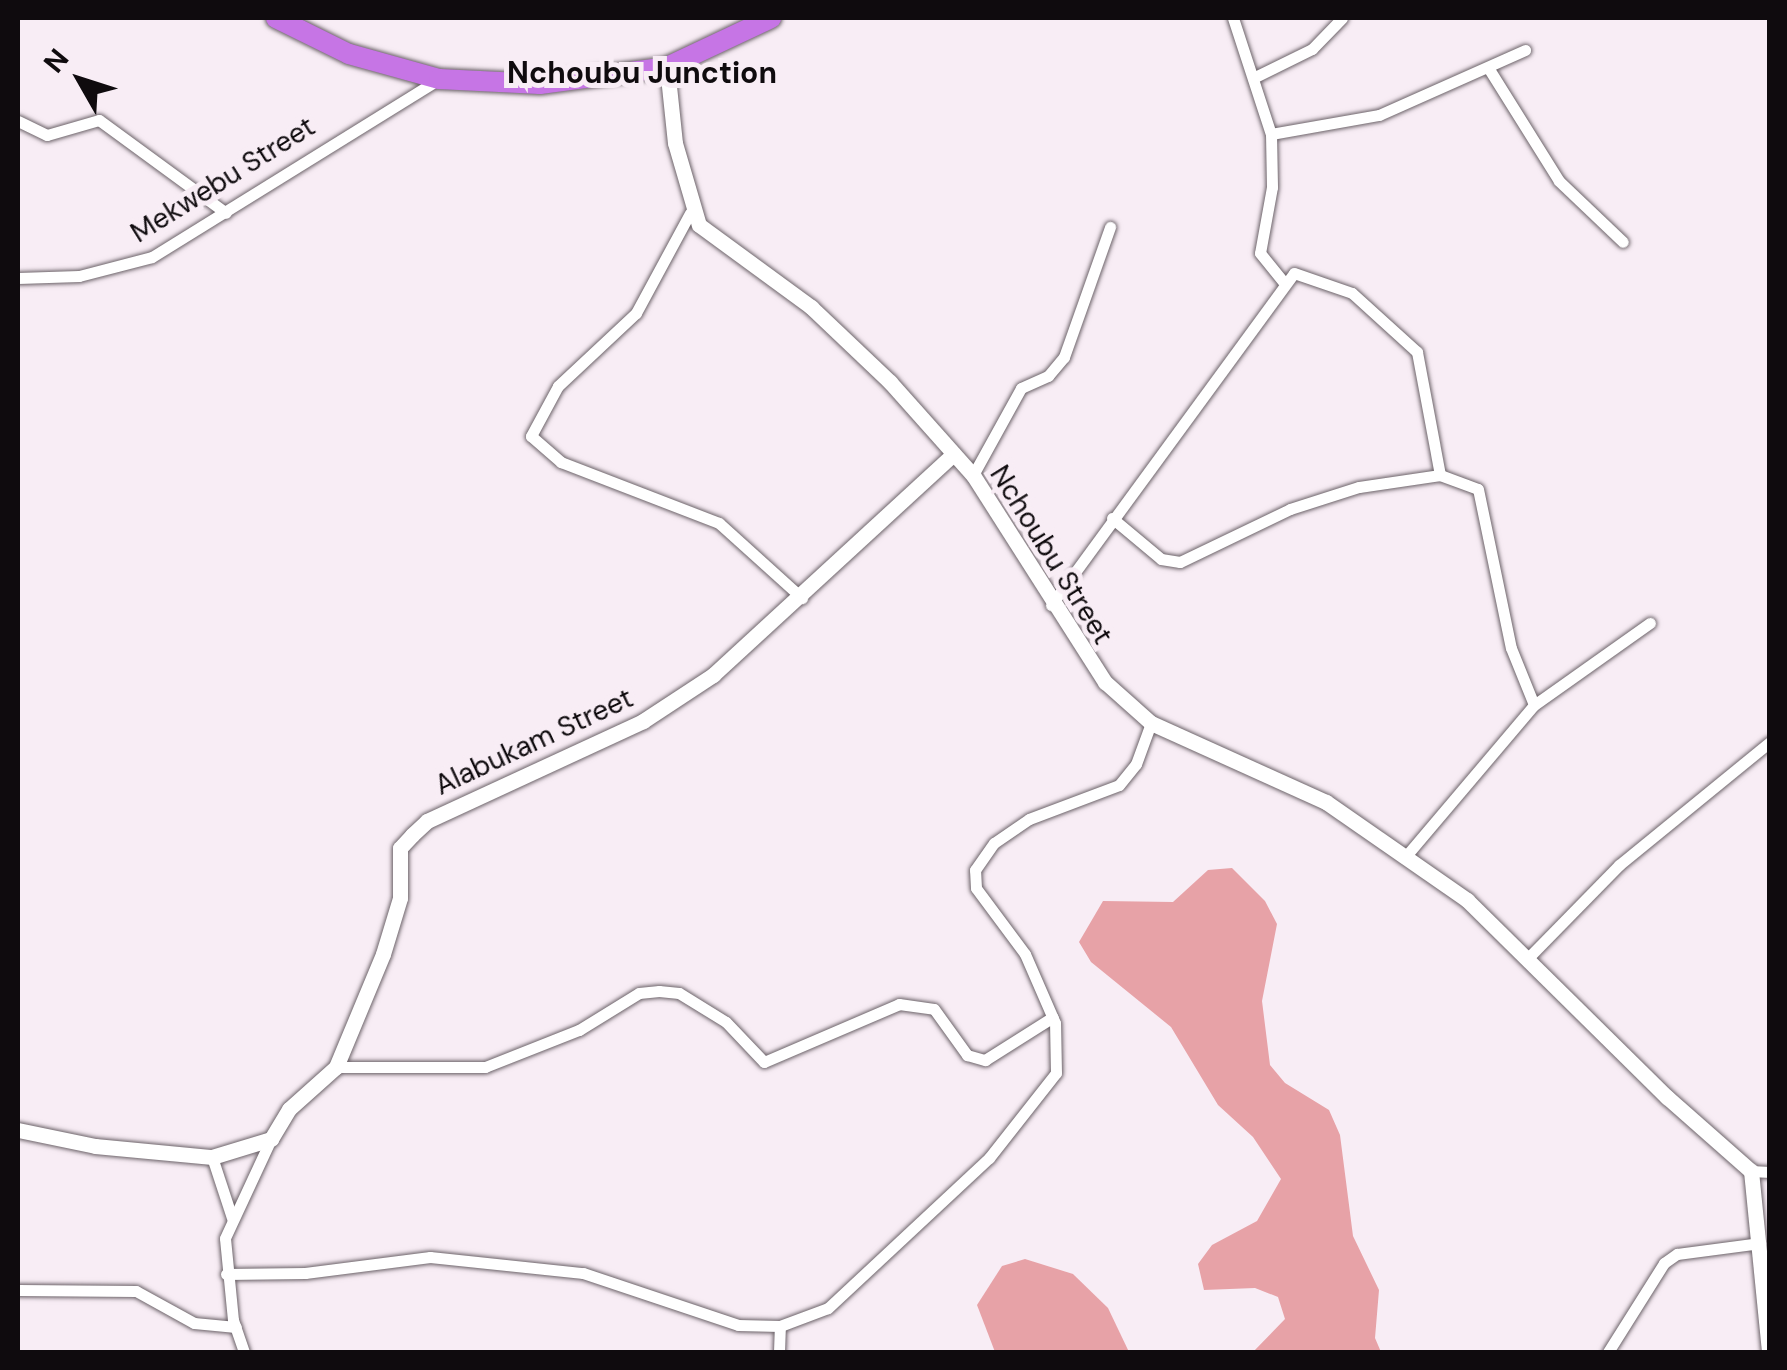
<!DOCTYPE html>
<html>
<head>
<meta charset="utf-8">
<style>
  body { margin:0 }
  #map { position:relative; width:1787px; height:1370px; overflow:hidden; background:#f8edf5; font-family:"DM Sans",sans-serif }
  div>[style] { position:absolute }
  .forest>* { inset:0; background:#e7a2a7 }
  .roads { filter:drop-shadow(0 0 2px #6c6369) drop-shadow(0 0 2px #6c6369) }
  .street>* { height:11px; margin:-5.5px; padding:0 5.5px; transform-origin:5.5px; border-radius:5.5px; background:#fff }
  .secondary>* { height:15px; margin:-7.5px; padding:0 7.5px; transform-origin:7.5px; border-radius:7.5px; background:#fff }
  .highway>* { height:20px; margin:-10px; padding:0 10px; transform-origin:10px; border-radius:10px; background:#c675e5 }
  span { translate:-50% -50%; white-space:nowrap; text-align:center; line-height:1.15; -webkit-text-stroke:10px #f8edf5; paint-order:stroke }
  .street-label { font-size:28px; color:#0f0b0e }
  .neighbourhood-label { font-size:30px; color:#0f0b0e; font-weight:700 }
  .frame { position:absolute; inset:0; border:20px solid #0f0b0e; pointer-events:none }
  .north { position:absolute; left:30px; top:30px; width:100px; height:100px; -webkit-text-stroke:8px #f8edf5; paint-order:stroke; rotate:309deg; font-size:28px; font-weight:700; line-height:40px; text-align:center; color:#0f0b0e }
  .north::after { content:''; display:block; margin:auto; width:35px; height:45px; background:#0f0b0e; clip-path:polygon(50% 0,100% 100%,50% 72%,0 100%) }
</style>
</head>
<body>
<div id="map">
  <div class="forest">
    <div style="clip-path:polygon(1232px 868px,1265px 901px,1277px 924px,1262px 1001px,1270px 1065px,1285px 1083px,1329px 1110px,1340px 1135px,1353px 1236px,1379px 1290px,1375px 1338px,1381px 1352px,1253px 1352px,1285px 1319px,1278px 1297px,1255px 1288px,1204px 1290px,1198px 1264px,1212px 1245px,1257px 1221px,1281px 1179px,1253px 1137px,1218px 1105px,1171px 1027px,1091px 962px,1079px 942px,1103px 901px,1173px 902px,1208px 870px)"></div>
    <div style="clip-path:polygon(1025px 1259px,1073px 1274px,1108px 1308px,1129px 1352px,995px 1352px,977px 1305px,1002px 1266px)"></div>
  </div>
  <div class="roads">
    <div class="street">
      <div style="left:1233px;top:18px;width:122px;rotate:71.9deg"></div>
      <div style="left:1271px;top:134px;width:53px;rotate:88.9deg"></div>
      <div style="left:1272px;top:187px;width:67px;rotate:100.3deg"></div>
      <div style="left:1260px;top:253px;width:36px;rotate:51deg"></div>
      <div style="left:1489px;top:69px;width:132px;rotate:58deg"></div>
      <div style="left:1559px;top:181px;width:88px;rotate:43.6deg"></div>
      <div style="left:1253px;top:78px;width:66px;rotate:-26.2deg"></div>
      <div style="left:1312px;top:49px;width:43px;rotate:-45.9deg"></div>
      <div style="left:18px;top:121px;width:32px;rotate:26deg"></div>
      <div style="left:47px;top:135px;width:54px;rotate:-16.1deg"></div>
      <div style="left:99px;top:120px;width:157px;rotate:36.2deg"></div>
      <div style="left:1271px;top:134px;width:110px;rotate:-10deg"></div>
      <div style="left:1379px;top:115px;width:160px;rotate:-24deg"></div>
      <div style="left:690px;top:213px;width:114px;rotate:118.4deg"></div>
      <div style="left:636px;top:313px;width:107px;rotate:136.9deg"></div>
      <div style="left:558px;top:386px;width:57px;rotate:118.4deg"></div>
      <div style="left:531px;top:436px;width:40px;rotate:41deg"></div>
      <div style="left:561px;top:462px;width:169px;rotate:21.1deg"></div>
      <div style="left:719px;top:523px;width:112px;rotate:42.1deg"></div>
      <div style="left:18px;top:278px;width:61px;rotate:-1.9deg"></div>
      <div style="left:79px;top:276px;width:75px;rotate:-14.6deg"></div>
      <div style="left:152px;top:257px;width:338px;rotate:-31.8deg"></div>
      <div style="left:973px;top:475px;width:99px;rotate:-61.1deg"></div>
      <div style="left:1021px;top:388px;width:30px;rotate:-24deg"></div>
      <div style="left:1048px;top:376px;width:25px;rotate:-50deg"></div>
      <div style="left:1064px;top:357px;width:138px;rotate:-70.5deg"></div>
      <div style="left:1112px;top:518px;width:64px;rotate:39.9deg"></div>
      <div style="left:1161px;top:559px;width:19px;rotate:9deg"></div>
      <div style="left:1180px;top:562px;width:122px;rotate:-25.7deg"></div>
      <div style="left:1290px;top:509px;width:72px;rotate:-17.7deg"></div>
      <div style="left:1359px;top:487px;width:82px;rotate:-8.4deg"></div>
      <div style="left:1440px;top:475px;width:40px;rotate:20.2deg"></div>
      <div style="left:1478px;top:489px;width:162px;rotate:78.3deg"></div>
      <div style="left:1511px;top:648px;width:61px;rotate:68deg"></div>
      <div style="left:1534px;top:705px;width:199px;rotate:130.3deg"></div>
      <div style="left:1051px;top:605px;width:411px;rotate:-53.8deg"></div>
      <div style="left:1294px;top:273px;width:61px;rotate:19deg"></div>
      <div style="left:1352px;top:293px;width:88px;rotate:42.2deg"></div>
      <div style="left:1417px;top:352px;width:125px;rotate:79.4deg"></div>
      <div style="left:1534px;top:705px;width:142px;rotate:-35.3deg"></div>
      <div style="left:1529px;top:957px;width:129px;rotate:-45.6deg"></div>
      <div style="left:1619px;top:865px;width:195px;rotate:-39.2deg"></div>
      <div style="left:336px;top:1067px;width:149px"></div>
      <div style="left:485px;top:1067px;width:101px;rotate:-21.5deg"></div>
      <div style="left:579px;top:1030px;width:70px;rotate:-31.7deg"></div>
      <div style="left:639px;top:993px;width:20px;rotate:-6deg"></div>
      <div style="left:659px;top:991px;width:20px;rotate:6deg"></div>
      <div style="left:679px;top:993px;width:55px;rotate:31.7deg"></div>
      <div style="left:726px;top:1022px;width:55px;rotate:46.5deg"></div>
      <div style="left:764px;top:1062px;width:147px;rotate:-23.2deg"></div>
      <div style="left:899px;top:1004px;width:35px;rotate:8deg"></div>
      <div style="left:934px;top:1009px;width:57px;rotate:54.3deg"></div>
      <div style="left:967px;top:1055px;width:19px;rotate:16deg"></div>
      <div style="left:985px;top:1060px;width:80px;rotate:-32.3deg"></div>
      <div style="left:212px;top:1157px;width:64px;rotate:71.8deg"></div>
      <div style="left:1751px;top:1171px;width:19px;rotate:3deg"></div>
      <div style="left:226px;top:1274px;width:79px;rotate:-0.7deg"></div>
      <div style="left:305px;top:1273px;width:126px;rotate:-7.3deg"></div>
      <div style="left:430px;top:1257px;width:154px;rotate:6deg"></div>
      <div style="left:583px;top:1273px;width:163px;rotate:18.5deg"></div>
      <div style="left:738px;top:1325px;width:42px;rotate:1.4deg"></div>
      <div style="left:780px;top:1326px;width:51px;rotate:-20.6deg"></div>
      <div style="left:828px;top:1308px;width:220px;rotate:-43deg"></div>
      <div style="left:989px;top:1158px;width:108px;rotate:-51.8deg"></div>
      <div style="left:1056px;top:1073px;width:50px;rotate:-91.1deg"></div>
      <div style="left:1055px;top:1023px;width:75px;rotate:-113.5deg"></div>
      <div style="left:1025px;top:954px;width:82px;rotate:-126.6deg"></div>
      <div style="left:976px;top:888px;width:18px;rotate:-93deg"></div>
      <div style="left:975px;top:870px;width:33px;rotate:-55deg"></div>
      <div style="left:994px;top:843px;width:42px;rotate:-34.4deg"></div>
      <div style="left:1029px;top:819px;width:96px;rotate:-20.7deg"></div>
      <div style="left:1119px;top:785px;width:27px;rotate:-51deg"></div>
      <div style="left:1136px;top:764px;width:44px;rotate:-69.9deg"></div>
      <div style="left:18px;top:1290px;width:118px;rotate:0.5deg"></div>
      <div style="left:136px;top:1291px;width:66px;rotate:28.9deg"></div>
      <div style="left:194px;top:1323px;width:42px;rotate:5.4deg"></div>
      <div style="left:244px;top:1352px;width:34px;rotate:-109deg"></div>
      <div style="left:233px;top:1320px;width:82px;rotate:-95.6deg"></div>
      <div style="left:225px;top:1238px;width:109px;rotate:-65.1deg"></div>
      <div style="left:779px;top:1352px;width:26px;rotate:-88deg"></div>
      <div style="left:1608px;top:1352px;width:105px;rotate:-57.8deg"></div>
      <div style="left:1664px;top:1263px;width:16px;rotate:-35deg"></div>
      <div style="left:1677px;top:1254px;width:84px;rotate:-7.5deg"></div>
    </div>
    <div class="secondary">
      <div style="left:667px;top:67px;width:76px;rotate:84deg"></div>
      <div style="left:675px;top:143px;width:85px;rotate:73.7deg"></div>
      <div style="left:699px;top:225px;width:139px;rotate:36.2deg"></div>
      <div style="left:811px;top:307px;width:109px;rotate:43.5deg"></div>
      <div style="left:890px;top:382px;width:125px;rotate:48.3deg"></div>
      <div style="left:973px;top:475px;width:246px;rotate:57.5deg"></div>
      <div style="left:1105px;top:682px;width:62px;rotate:41.7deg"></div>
      <div style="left:1151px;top:723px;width:192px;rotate:24.3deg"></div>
      <div style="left:1326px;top:802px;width:172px;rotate:34.8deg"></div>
      <div style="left:1467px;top:900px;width:281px;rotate:44.6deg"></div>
      <div style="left:1667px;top:1097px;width:112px;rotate:41.4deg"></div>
      <div style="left:1751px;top:1171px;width:182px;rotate:84.3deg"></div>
      <div style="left:18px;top:1130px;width:79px;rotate:11.7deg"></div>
      <div style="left:95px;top:1146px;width:118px;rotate:5.4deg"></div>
      <div style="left:212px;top:1157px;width:62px;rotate:-17deg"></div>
      <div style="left:271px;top:1139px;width:35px;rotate:-59deg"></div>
      <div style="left:289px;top:1109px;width:63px;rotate:-41.8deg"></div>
      <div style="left:336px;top:1067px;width:122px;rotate:-67.4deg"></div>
      <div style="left:383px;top:954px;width:59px;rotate:-73.1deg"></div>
      <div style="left:400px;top:898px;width:50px;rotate:-90deg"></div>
      <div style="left:400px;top:848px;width:18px;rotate:-47deg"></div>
      <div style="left:412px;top:835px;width:21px;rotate:-43deg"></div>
      <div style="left:427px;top:821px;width:238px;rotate:-24.8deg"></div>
      <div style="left:643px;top:721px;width:84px;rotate:-33.3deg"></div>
      <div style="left:713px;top:675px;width:325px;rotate:-42.6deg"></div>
    </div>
    <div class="highway">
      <div style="left:276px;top:18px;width:81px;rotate:26.3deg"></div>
      <div style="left:349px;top:54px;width:93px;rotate:15.5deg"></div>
      <div style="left:439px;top:79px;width:101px;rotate:2.8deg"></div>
      <div style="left:540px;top:84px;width:128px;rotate:-7.6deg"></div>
      <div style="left:667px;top:67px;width:115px;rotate:-25.2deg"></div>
    </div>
  </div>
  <div class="street-label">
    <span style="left:223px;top:180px;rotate:-32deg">Mekwebu Street</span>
    <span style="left:1051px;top:555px;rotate:58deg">Nchoubu Street</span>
    <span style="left:534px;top:742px;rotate:-25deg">Alabukam Street</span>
  </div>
  <div class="neighbourhood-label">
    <span style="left:642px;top:73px">Nchoubu Junction</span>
  </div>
  <div class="frame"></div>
  <div class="north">N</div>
</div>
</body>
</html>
